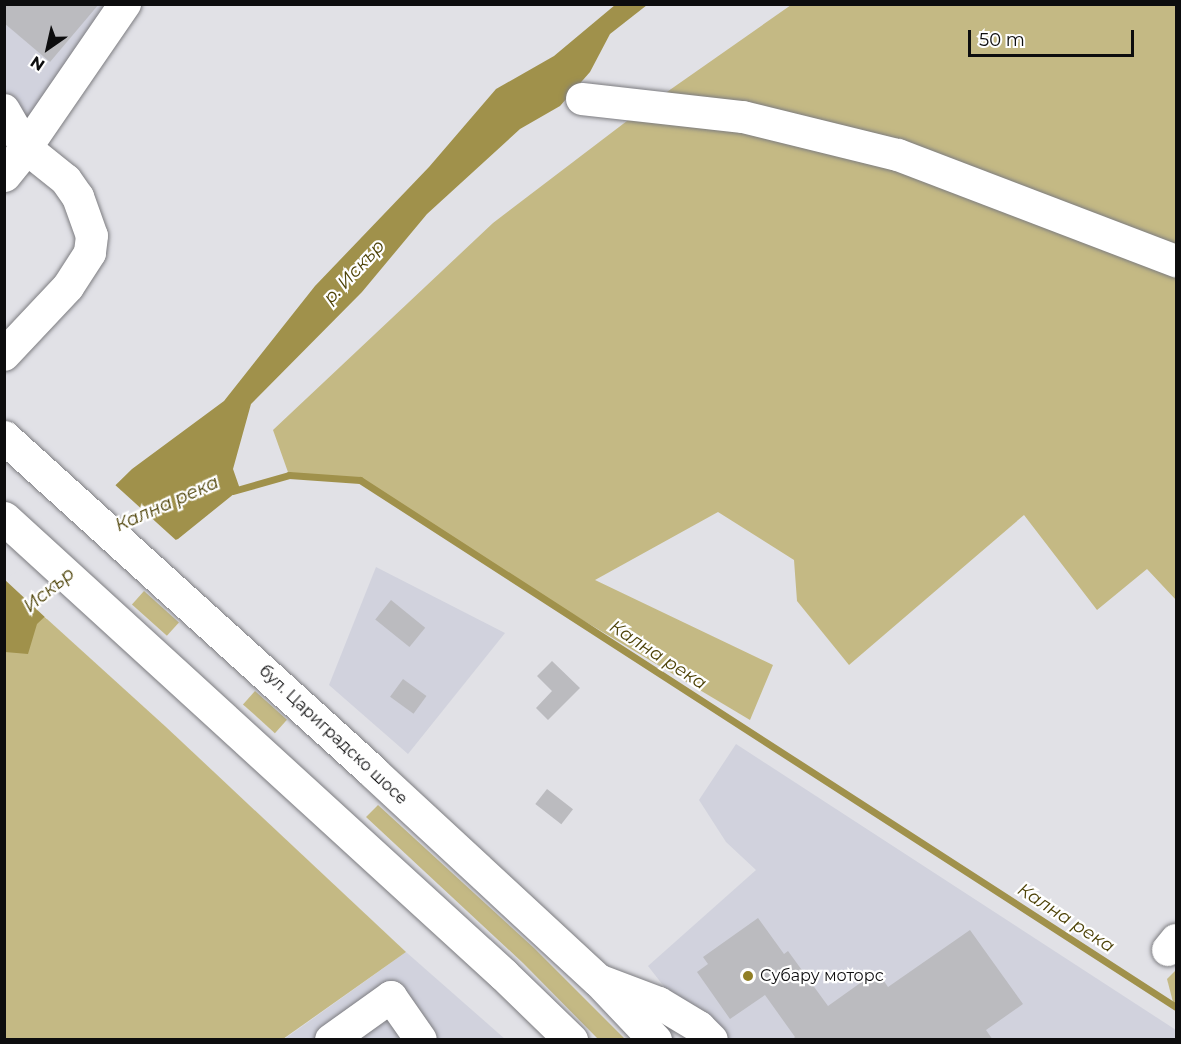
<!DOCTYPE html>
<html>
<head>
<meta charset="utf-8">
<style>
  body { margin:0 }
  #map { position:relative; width:1181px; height:1044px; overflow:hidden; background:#e1e1e6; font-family:Montserrat,sans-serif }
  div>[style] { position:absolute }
  .built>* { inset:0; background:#d1d2dd }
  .green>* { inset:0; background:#c4b984; transform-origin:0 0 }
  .water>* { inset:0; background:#a0914b }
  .pier>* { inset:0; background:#e1e1e6 }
  .stream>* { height:7px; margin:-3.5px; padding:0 3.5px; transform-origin:3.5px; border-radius:3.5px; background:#a0914b }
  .building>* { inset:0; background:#bbbbbf; transform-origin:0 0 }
  .roads { filter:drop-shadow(0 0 2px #7c7c80) drop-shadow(0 0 2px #7c7c80) }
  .minor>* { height:32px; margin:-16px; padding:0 16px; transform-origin:16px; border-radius:16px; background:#fff }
  .highway>* { height:33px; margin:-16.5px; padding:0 16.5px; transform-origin:16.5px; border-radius:16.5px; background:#fff }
  .dots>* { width:16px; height:16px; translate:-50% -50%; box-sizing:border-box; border:3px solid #fff; border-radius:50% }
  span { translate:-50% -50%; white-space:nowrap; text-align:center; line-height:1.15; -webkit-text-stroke:4.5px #fff; paint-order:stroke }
  .street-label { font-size:16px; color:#0d0d0e }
  .poi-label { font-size:16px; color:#0d0d0e }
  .left { translate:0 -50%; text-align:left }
  .water-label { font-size:18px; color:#4d4207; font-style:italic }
  .frame { position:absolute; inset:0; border:6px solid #0d0d0e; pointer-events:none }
  .north { position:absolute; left:18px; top:18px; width:60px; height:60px; -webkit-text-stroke:4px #fff; paint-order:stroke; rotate:214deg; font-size:16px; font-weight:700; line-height:24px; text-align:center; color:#0d0d0e }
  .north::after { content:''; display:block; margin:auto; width:21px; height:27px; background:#0d0d0e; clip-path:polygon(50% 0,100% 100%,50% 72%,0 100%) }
  .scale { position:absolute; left:968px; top:30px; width:166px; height:27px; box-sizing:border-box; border:3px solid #0d0d0e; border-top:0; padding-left:8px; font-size:18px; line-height:21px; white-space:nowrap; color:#0d0d0e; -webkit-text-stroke:4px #fff; paint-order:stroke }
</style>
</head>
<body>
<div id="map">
  <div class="built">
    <div style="clip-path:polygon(5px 5px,110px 5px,30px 121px,5px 147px)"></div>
    <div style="clip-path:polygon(376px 567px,505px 633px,408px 754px,329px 685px)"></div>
    <div style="clip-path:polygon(736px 744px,1176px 1030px,1176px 1039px,705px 1039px,648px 966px,756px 870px,726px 842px,699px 800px)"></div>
    <div style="clip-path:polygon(406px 952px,505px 1039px,283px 1040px)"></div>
  </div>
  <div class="green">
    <div style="clip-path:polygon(791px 5px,1176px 5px,1176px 600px,1147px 569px,1097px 610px,1024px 515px,849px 665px,797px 601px,794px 560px,718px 512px,595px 580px,773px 665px,750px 720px,502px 572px,360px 480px,289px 475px,273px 430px,493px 223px,644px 108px)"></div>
    <div style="clip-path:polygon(4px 580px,166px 727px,406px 952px,283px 1039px,5px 1039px)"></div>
    <div style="left:144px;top:591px;width:47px;height:18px;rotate:42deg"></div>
    <div style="left:255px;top:691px;width:43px;height:18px;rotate:42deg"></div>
    <div style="clip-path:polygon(378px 805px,534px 948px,625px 1039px,598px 1039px,523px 963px,366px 817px)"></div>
    <div style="clip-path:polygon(1176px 970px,1176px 1007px,1174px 1006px,1167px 979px)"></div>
  </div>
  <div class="water">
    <div style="clip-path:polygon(615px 5px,647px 5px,610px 34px,590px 72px,560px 106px,520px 129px,427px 214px,362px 292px,251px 404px,233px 469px,240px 489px,178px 539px,92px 572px,37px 624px,28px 654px,5px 652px,4px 582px,33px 566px,132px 469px,224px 401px,315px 286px,429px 167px,496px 89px,554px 56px)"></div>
  </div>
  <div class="pier">
    <div style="clip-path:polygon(113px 483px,178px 542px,94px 574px,47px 619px,4px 579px,31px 564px)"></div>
  </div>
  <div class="stream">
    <div style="left:233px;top:491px;width:58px;rotate:-15.9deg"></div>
    <div style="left:289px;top:475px;width:71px;rotate:4deg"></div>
    <div style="left:360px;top:480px;width:971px;rotate:32.86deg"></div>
  </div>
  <div class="building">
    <div style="clip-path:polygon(4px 4px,99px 4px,50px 62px,4px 23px)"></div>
    <div style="left:391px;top:600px;width:44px;height:25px;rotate:39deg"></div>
    <div style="clip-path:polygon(552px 661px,580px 688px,548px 720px,536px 708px,552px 691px,537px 676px)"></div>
    <div style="left:403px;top:679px;width:29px;height:22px;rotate:36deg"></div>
    <div style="left:547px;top:789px;width:33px;height:19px;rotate:38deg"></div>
    <div style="clip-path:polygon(758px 918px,784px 954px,788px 951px,828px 1006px,877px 971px,888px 987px,970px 930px,1023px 1004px,986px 1030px,993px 1040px,792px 1040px,795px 1037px,765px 995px,730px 1019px,697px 972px,708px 964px,703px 957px)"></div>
  </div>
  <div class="roads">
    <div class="minor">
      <div style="left:582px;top:99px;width:162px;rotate:6.4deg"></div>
      <div style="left:743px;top:117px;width:160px;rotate:13.8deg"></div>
      <div style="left:898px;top:155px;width:298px;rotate:20.9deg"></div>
      <div style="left:4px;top:110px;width:44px;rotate:59.9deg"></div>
      <div style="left:26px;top:148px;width:51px;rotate:38.7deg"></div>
      <div style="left:66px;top:180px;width:21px;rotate:55deg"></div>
      <div style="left:78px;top:197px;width:41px;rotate:70.3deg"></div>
      <div style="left:92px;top:236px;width:17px;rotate:97deg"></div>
      <div style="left:90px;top:253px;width:40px;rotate:122.9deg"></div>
      <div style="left:68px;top:287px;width:93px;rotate:133.3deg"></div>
      <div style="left:26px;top:148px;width:175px;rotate:-55.5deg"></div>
      <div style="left:1168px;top:950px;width:13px;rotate:-51deg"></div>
      <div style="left:598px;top:980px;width:65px;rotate:20.7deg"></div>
      <div style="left:659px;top:1003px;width:47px;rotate:31deg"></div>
      <div style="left:699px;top:1027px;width:18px;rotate:45deg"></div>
      <div style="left:331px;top:1040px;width:74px;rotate:-35.6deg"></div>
      <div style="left:391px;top:997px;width:52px;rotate:55.1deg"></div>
    </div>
    <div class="highway">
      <div style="left:4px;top:175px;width:35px;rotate:-51deg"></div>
      <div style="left:4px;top:437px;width:498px;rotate:42.2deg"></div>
      <div style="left:373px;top:772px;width:306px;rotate:42.8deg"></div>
      <div style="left:598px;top:980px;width:83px;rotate:46.5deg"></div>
      <div style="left:4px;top:518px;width:676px;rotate:42.42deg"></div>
      <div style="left:503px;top:974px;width:95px;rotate:44.1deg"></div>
    </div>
  </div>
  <div class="dots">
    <div style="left:748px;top:976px;background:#917f26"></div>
  </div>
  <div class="street-label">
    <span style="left:333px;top:735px;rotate:43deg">бул. Цариградско шосе</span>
  </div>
  <div class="poi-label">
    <span class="left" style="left:760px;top:976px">Субару моторс</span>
  </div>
  <div class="water-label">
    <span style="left:354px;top:272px;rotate:-47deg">р. Искър</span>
    <span style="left:167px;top:504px;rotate:-24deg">Кална река</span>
    <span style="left:49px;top:590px;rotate:-39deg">Искър</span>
    <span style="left:658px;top:655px;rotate:33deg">Кална река</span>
    <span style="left:1066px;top:918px;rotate:33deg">Кална река</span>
  </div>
  <div class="frame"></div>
  <div class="north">N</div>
  <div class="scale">50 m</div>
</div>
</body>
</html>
